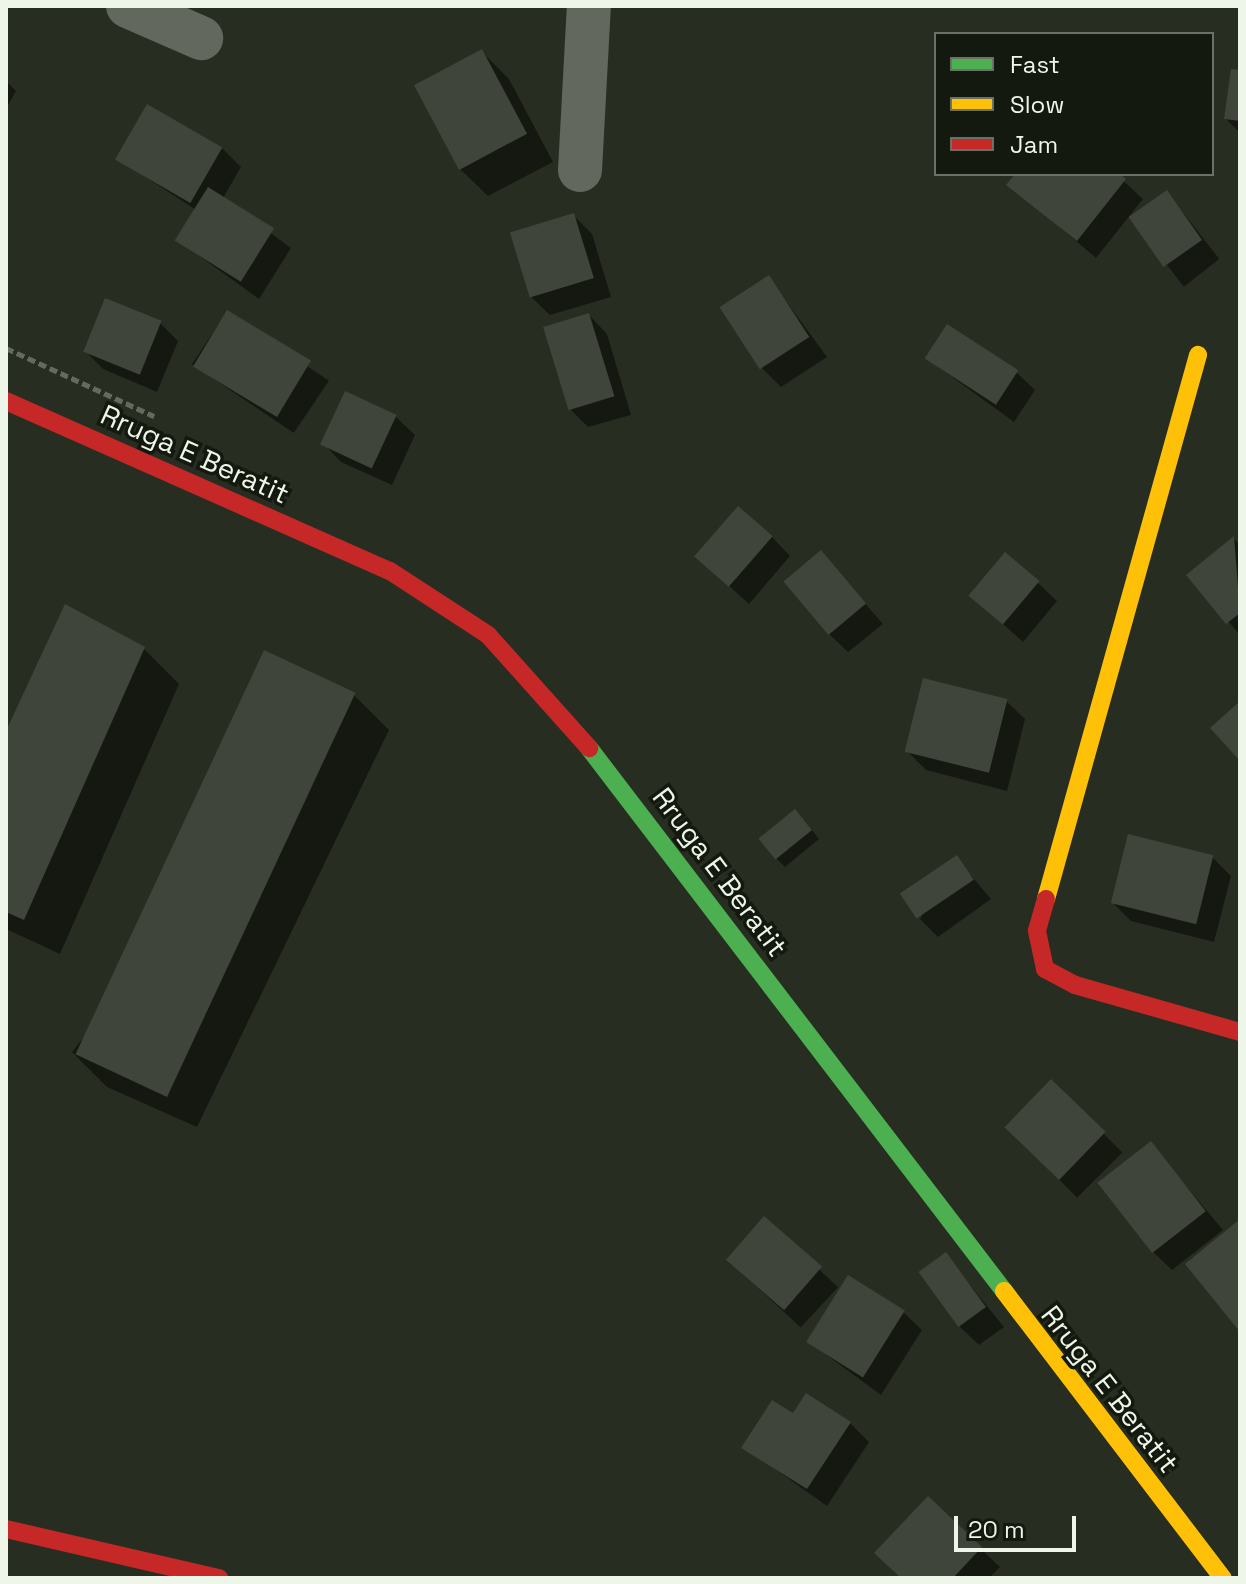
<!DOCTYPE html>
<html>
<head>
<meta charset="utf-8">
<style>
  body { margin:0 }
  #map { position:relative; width:1246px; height:1584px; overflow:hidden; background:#272e21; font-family:"Space Grotesk",sans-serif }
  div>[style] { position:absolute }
  .shadow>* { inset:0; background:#0007; transform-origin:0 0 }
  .building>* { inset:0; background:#3f453b; transform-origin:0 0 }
  .path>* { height:5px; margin-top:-2.5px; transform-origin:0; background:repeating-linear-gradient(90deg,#656a61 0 8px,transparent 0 12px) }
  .street>* { height:44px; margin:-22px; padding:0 22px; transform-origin:22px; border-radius:22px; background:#62685e }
  .fast>* { height:18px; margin:-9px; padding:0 9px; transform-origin:9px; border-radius:9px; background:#4caf50 }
  .slow>* { height:18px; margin:-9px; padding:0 9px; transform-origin:9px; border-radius:9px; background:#ffc107 }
  .jam>* { height:18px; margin:-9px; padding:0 9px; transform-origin:9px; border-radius:9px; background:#c62828 }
  span { translate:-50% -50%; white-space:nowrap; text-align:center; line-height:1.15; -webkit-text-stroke:7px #13190f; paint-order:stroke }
  .street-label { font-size:28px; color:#edf6e8 }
  .frame { position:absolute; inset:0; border:8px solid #edf6e8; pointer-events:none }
  .legend { position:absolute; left:934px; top:32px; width:280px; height:144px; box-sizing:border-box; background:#13190f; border:2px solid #6a7166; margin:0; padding:10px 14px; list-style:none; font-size:24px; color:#edf6e8 }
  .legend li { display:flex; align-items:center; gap:16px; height:40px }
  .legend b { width:40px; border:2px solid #6a7166 }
  .scale { position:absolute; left:954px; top:1516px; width:122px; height:36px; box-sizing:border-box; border:4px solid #edf6e8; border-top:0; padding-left:10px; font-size:24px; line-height:28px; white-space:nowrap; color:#edf6e8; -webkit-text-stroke:6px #13190f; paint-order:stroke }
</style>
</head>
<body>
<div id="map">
  <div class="shadow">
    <div style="clip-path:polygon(481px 51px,509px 79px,553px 162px,488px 196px,460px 169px)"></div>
    <div style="clip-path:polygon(1240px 72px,1240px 133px,1226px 119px)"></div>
    <div style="clip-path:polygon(6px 81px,16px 91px,6px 109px)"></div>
    <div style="clip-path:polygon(222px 148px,241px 167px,223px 198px,291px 248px,259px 299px,177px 240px,196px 210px,118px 159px)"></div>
    <div style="clip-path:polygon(1017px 174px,1116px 174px,1143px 199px,1096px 258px,1009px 184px)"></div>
    <div style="left:1167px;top:192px;width:85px;height:45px;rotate:52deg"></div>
    <div style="clip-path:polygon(573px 215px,592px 234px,611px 297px,550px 315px,531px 297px)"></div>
    <div style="clip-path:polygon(769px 278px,827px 357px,781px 387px,762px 368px)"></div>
    <div style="left:227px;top:312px;width:123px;height:63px;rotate:34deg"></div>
    <div style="clip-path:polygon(589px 315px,607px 334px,631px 415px,588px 427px,569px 408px)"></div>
    <div style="clip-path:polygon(160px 323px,178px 341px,157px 392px,103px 369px,85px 351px)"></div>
    <div style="clip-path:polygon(926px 358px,1016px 372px,1035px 390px,1014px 422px)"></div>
    <div style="clip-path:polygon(396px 417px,415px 435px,392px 485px,341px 462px,323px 443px)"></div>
    <div style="clip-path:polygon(772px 537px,790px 556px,749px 604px,717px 575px)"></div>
    <div style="clip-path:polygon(1234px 539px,1240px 545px,1240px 635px,1189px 575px)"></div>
    <div style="clip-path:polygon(821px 553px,883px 624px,848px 652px,829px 634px)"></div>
    <div style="clip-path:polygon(1038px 583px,1057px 601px,1023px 642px,971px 595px)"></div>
    <div style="clip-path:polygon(144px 649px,179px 684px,60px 954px,6px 929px,6px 735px)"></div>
    <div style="clip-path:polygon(354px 695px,389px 730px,197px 1127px,107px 1087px,72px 1052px)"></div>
    <div style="clip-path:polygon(1006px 701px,1025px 719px,1007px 791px,926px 770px,907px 751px)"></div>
    <div style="clip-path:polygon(804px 820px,819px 839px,785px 867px,776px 858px)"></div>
    <div style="clip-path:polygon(1212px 857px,1231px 876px,1214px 942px,1131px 921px,1112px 902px)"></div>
    <div style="clip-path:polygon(956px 858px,991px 899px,938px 937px,920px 919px)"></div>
    <div style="left:1051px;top:1081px;width:101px;height:64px;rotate:45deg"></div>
    <div style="clip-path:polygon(1151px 1144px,1223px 1230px,1172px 1270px,1153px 1252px)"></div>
    <div style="left:765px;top:1219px;width:100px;height:55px;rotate:43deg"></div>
    <div style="clip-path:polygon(945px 1254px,1004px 1327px,979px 1345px,960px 1327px)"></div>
    <div style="clip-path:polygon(903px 1312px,922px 1330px,881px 1395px,809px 1342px)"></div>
    <div style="clip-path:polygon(793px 1416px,850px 1423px,869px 1442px,827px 1506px,744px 1447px)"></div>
    <div style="clip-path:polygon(928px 1499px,1000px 1567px,989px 1578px,903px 1578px)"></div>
  </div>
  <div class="building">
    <div style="left:482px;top:49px;width:96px;height:77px;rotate:62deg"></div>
    <div style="clip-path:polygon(1231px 69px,1240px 70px,1240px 121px,1224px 119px)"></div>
    <div style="left:147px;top:104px;width:87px;height:64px;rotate:30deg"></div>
    <div style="clip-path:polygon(1015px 174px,1120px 174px,1126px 179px,1077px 241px,1006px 185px)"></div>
    <div style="left:208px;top:187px;width:78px;height:63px;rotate:32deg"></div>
    <div style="left:1167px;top:190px;width:61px;height:47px;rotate:55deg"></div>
    <div style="left:574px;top:213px;width:68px;height:67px;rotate:73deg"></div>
    <div style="left:769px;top:275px;width:74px;height:59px;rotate:57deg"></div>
    <div style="left:105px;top:298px;width:61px;height:58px;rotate:22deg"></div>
    <div style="left:227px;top:310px;width:98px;height:66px;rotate:31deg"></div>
    <div style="left:589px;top:313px;width:87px;height:48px;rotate:73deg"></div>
    <div style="left:947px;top:324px;width:85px;height:41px;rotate:33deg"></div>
    <div style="left:345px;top:391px;width:57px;height:59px;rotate:25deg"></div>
    <div style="left:738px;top:506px;width:46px;height:67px;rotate:41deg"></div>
    <div style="clip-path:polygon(1234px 536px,1240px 613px,1226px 624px,1186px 575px)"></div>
    <div style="left:821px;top:550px;width:70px;height:49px;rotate:50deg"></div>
    <div style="left:1005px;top:552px;width:45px;height:57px;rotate:40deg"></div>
    <div style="clip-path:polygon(65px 604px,145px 647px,24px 920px,6px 912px,6px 731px)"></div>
    <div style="left:264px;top:650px;width:101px;height:446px;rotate:25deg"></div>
    <div style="left:923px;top:678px;width:87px;height:76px;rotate:14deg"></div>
    <div style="clip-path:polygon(1240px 701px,1240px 761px,1210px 728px)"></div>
    <div style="left:795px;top:809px;width:27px;height:47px;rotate:51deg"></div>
    <div style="left:1128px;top:834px;width:88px;height:71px;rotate:14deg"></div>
    <div style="left:957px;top:855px;width:30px;height:69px;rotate:56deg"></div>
    <div style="left:1051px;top:1079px;width:76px;height:67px;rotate:44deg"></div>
    <div style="left:1151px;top:1141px;width:89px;height:68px;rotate:52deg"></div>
    <div style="left:764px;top:1216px;width:77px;height:58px;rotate:41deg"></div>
    <div style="clip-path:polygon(1240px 1219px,1240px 1332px,1185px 1264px)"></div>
    <div style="left:946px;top:1252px;width:68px;height:34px;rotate:54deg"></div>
    <div style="left:848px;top:1275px;width:67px;height:79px;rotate:32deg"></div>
    <div style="clip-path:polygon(806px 1393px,851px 1422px,807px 1489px,741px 1448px,772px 1400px,793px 1413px)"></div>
    <div style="clip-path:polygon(928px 1496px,982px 1547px,953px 1578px,901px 1578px,874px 1553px)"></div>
  </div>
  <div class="path">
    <div style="left:6px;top:348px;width:163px;rotate:24.7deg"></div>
  </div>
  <div class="street">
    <div style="left:128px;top:6px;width:80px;rotate:23.7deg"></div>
    <div style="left:580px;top:170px;width:164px;rotate:-86.9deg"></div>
  </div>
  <div class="fast">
    <div style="left:589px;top:748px;width:683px;rotate:52.61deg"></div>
  </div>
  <div class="slow">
    <div style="left:1046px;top:899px;width:565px;rotate:-74.39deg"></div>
    <div style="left:1004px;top:1291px;width:361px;rotate:52.7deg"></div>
  </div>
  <div class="jam">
    <div style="left:6px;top:401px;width:420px;rotate:23.9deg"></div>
    <div style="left:390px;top:571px;width:117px;rotate:33.1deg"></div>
    <div style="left:488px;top:635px;width:152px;rotate:48.2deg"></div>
    <div style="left:1046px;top:899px;width:33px;rotate:106deg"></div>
    <div style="left:1037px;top:931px;width:39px;rotate:78deg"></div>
    <div style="left:1045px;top:969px;width:34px;rotate:28deg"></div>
    <div style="left:1075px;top:985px;width:172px;rotate:15.9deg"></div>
    <div style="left:6px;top:1529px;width:219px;rotate:13deg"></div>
  </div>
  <div class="street-label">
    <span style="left:195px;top:454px;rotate:24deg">Rruga E Beratit</span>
    <span style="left:720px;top:872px;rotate:53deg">Rruga E Beratit</span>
    <span style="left:1110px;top:1389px;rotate:52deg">Rruga E Beratit</span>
  </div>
  <div class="frame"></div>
  <ul class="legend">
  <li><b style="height:10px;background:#4caf50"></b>Fast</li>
  <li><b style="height:10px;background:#ffc107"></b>Slow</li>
  <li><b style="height:10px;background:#c62828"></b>Jam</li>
  </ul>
  <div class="scale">20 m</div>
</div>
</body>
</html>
